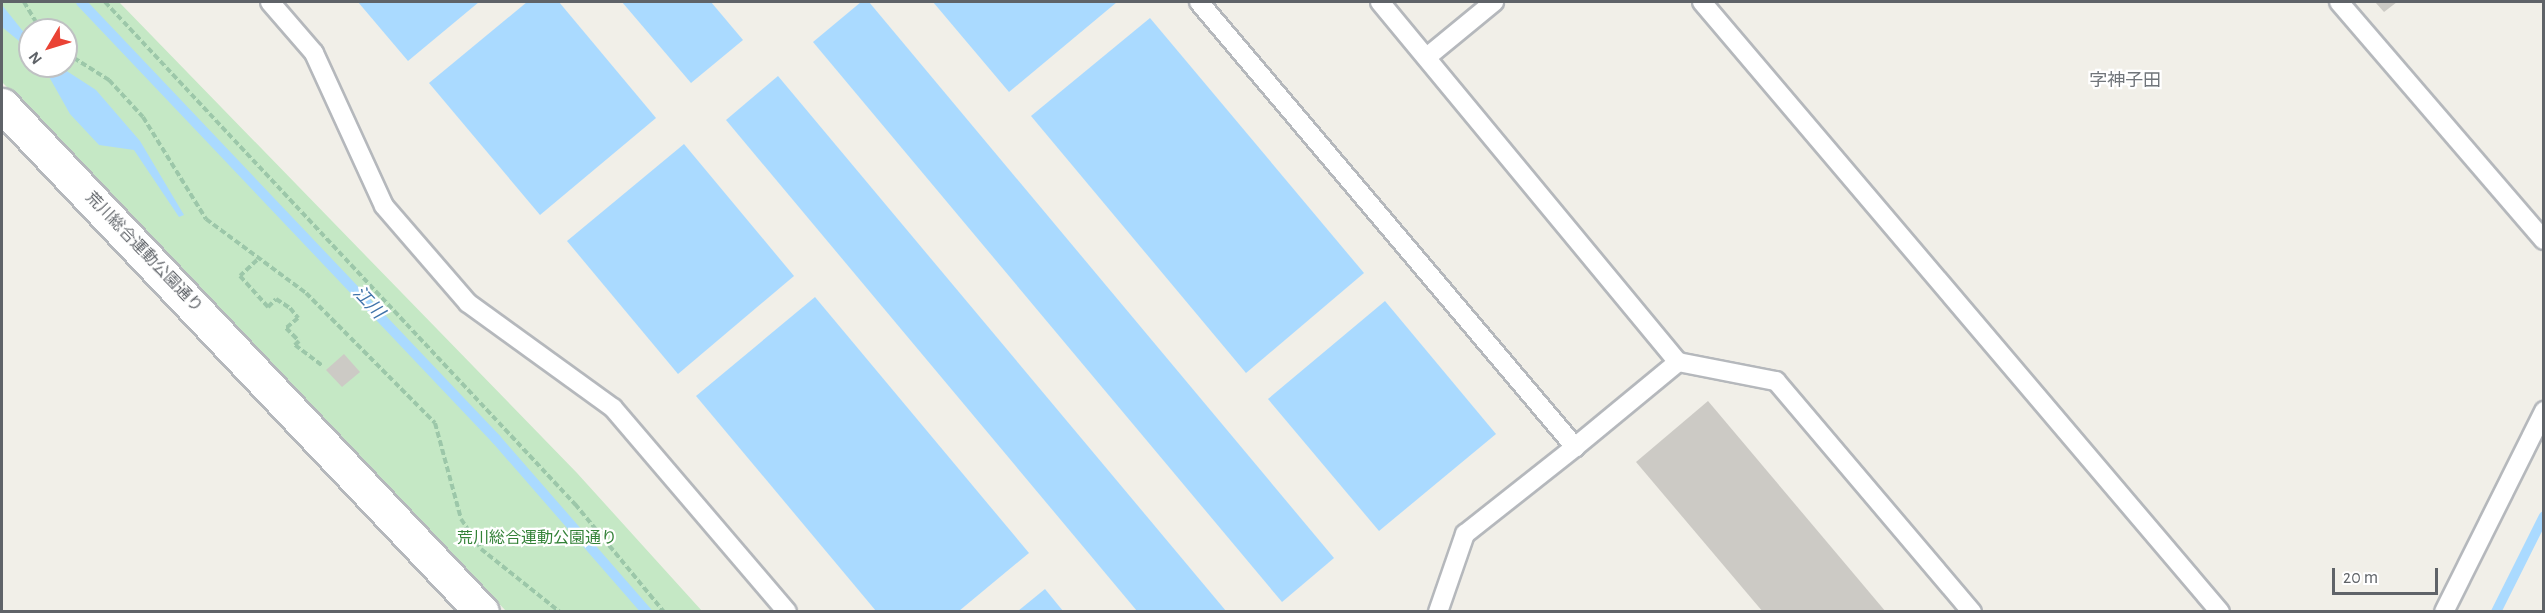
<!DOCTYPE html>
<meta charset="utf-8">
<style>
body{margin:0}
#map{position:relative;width:2545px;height:613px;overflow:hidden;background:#f1efe8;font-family:"Alegreya Sans","Noto Sans JP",sans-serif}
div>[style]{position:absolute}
.green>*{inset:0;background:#c5e8c5}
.water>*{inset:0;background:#aadaff}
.stream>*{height:10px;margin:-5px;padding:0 5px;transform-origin:5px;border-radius:5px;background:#aadaff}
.building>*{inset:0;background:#cccac5}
.path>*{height:4px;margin-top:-2px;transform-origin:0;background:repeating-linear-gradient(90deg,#9cc7a9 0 6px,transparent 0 9px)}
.roads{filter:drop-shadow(2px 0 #b5b8bc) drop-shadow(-2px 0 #b5b8bc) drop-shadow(0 2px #b5b8bc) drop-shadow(0 -2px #b5b8bc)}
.lane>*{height:18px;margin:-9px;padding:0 9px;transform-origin:9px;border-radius:9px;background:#fff}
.secondary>*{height:33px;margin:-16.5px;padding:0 16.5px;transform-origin:16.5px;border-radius:16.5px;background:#fff}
span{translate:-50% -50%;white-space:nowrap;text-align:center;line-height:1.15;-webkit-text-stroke:4.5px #fff;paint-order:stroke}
.street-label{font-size:16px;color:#5f6368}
.park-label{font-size:16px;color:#348238}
.neighbourhood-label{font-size:18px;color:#70757a}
.water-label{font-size:18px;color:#4174aa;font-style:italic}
.frame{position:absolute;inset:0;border:3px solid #5f6368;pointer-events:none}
.north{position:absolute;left:18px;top:18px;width:60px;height:60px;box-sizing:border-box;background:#fff;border:2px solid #bfc1c3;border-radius:50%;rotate:232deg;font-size:16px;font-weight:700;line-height:24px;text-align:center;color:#5f6368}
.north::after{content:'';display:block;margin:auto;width:21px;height:27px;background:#ea4335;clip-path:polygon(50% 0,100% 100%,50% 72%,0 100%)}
.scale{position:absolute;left:2332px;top:568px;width:106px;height:27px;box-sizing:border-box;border:3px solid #5f6368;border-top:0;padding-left:8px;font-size:18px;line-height:21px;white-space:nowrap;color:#5f6368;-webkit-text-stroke:4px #fff;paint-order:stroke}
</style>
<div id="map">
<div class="green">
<i style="clip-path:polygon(evenodd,2px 2px,119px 2px,577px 473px,702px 611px,506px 611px,2px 82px,2px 2px,30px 30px,66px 30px,66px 66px,30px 66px,30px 30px)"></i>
</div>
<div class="water">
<i style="clip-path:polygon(358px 2px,479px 2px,408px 61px)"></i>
<i style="clip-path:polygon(527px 2px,559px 2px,656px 118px,540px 215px,429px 83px)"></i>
<i style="clip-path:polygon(622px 2px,711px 2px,743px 40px,691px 83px)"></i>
<i style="clip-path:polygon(861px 2px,869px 2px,1334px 558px,1282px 602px,813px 42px)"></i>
<i style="clip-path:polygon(933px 2px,1117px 2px,1009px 92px)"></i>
<i style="clip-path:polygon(2px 5px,30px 40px,30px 50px,2px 27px)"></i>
<i style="clip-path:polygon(1150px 18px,1364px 273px,1246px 373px,1031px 116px)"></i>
<i style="clip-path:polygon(43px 66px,59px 66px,96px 90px,140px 141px,184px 215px,179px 217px,134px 150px,99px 145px,70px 114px)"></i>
<i style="clip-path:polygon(778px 76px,1226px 611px,1137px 611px,726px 120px)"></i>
<i style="clip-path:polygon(684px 144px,794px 276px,678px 374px,567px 241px)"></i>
<i style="clip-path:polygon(815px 297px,1029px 553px,959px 611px,876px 611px,696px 396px)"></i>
<i style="clip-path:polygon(1385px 301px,1496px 434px,1379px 531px,1268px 399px)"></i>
<i style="clip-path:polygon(1045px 589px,1063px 611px,1018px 611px)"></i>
</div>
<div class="stream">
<i style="left:81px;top:2px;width:603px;rotate:46.48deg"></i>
<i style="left:496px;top:439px;width:230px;rotate:48.9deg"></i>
<i style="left:2496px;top:612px;width:107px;rotate:-63.4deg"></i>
</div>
<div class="building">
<i style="clip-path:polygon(2375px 2px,2397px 2px,2384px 12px)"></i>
<i style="clip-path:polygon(344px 354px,360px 372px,342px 387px,326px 370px)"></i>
<i style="clip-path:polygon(1708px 401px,1886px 612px,1763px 612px,1636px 462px)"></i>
</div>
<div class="path">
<i style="left:24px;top:2px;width:33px;rotate:59deg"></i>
<i style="left:105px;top:2px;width:688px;rotate:46.89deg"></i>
<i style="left:575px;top:504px;width:140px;rotate:50.5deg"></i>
<i style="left:66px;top:53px;width:51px;rotate:32.1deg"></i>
<i style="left:109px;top:80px;width:50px;rotate:47.4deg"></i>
<i style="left:143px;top:117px;width:120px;rotate:58.3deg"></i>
<i style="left:206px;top:219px;width:124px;rotate:36.5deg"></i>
<i style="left:306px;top:293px;width:183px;rotate:45.2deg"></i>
<i style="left:435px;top:423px;width:99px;rotate:74.8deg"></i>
<i style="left:461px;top:519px;width:36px;rotate:56deg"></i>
<i style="left:481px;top:549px;width:101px;rotate:38.6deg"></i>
<i style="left:257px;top:260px;width:23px;rotate:137deg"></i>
<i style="left:240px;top:276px;width:42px;rotate:47.9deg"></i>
<i style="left:268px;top:307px;width:11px;rotate:-45deg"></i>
<i style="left:276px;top:299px;width:17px;rotate:33deg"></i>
<i style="left:290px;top:308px;width:13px;rotate:51deg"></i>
<i style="left:298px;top:318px;width:16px;rotate:140deg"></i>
<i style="left:286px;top:328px;width:18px;rotate:45deg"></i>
<i style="left:299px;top:341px;width:6px;rotate:135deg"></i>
<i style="left:295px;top:345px;width:35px;rotate:37deg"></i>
</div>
<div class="roads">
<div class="lane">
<i style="left:270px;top:2px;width:67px;rotate:49.2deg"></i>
<i style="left:314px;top:53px;width:168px;rotate:65.4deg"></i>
<i style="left:384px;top:206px;width:128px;rotate:49.1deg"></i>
<i style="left:468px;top:303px;width:179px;rotate:35.9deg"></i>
<i style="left:613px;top:408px;width:268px;rotate:49.5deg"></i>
<i style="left:1199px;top:2px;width:583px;rotate:49.8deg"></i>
<i style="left:1575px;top:447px;width:134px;rotate:-39.5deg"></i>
<i style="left:1380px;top:2px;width:467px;rotate:50.4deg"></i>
<i style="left:1678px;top:362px;width:100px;rotate:11deg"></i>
<i style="left:1776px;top:381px;width:303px;rotate:49.7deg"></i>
<i style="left:1702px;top:2px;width:800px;rotate:49.66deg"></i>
<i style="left:2339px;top:2px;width:314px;rotate:49.3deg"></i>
<i style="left:1427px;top:57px;width:87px;rotate:-39.4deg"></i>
<i style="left:1438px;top:612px;width:83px;rotate:-70.9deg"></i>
<i style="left:1465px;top:534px;width:140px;rotate:-38.3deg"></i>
<i style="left:2444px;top:612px;width:225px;rotate:-63.5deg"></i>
</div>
<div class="secondary">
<i style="left:2px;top:105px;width:698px;rotate:46.57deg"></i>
</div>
</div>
<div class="street-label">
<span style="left:144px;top:252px;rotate:46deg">荒川総合運動公園通り</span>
</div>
<div class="park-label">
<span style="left:537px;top:538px">荒川総合運動公園通り</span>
</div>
<div class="neighbourhood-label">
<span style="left:2125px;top:81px">字神子田</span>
</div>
<div class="water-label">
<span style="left:368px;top:303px;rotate:47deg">江川</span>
</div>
<div class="frame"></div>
<div class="north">N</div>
<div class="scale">20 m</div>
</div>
